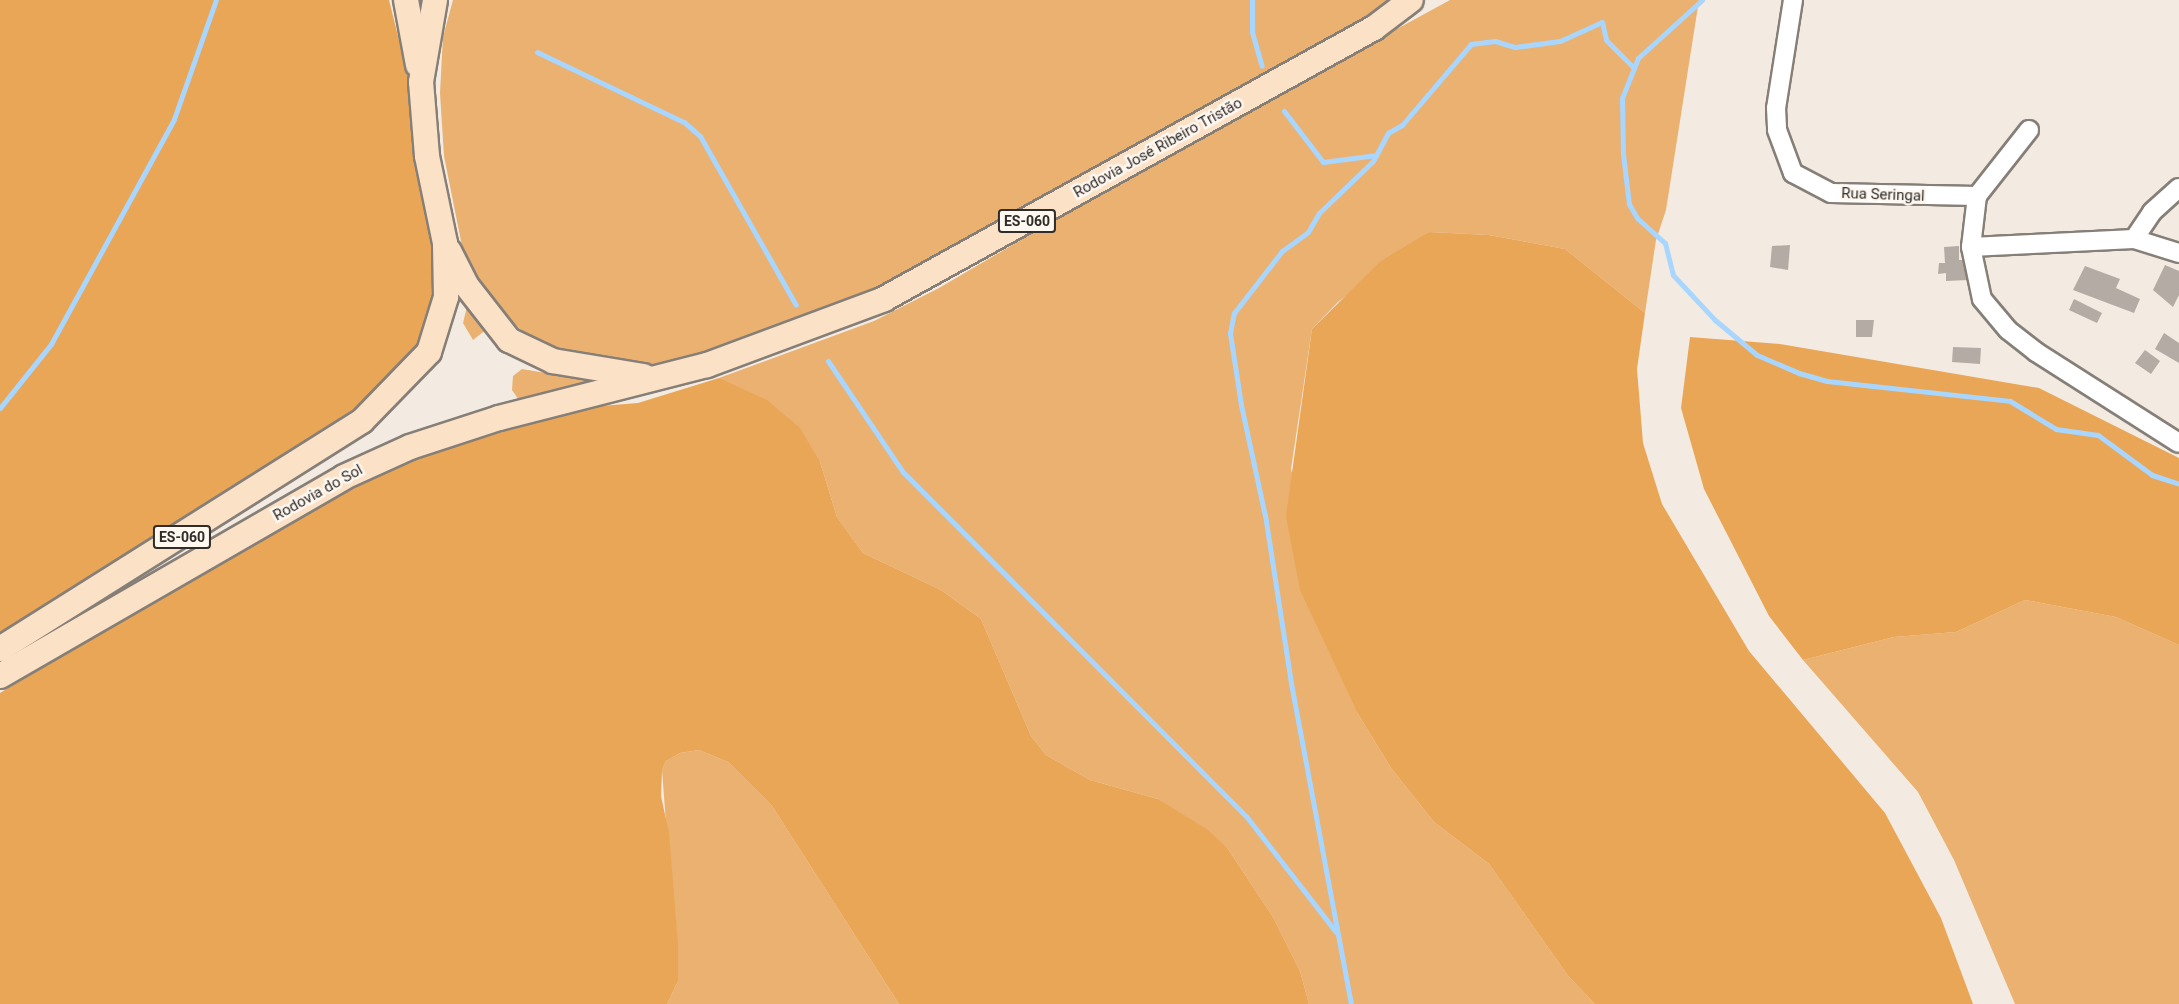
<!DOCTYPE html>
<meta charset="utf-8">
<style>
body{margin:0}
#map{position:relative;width:2179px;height:1004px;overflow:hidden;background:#f3ebe2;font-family:Roboto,sans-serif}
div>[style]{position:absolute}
.green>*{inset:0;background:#eab170}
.forest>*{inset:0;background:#e9a656}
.stream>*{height:5px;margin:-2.5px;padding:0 2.5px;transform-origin:2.5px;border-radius:2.5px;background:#a8d6ff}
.building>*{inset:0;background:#b4aca4}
.roads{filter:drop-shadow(2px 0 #867f78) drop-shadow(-2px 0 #867f78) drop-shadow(0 2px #867f78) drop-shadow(0 -2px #867f78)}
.minor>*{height:18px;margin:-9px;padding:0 9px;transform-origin:9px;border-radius:9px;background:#fff}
.major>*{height:24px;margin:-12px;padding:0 12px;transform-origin:12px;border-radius:12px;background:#fbe2c7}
span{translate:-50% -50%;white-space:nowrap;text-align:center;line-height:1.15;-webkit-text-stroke:5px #fff8f1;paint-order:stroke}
.shield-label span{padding:2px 4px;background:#fff8f1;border:2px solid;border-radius:4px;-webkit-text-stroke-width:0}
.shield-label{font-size:14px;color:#2f2c29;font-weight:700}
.street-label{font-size:15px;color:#2f2c29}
</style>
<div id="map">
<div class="green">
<i style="clip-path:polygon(453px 0,1394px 0,922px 270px,816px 315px,701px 356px,652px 365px,591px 362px,544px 349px,495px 308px,463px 251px,444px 156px,440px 93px,443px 37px)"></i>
<i style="clip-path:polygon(1450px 0,1699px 0,1666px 210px,1656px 240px,1645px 313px,1565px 249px,1489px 235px,1429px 232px,1338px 302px,1312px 329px,1291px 469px,1358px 714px,1391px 768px,1434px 822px,1489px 864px,1569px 977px,1595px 1004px,1309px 1004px,1300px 971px,1273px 917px,1228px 849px,1158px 799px,1090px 780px,1046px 755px,1031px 736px,981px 619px,941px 590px,863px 553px,837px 517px,820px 462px,719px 378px,874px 321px,939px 288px,1159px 159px)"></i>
<i style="clip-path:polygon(471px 290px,496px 322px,473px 340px,463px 323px)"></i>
<i style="clip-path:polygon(522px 369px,593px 381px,519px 400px,512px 390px,513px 376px)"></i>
<i style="clip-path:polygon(2025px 600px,2116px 617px,2179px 645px,2179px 1004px,2015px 1004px,1954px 860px,1918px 792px,1803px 660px,1894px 637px,1956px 632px)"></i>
<i style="clip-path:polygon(699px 750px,728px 762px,772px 806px,899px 1004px,667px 1004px,678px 981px,662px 770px,666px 761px,680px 753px)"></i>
</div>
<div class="forest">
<i style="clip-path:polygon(0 0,389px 0,408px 76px,415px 164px,441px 269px,431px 321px,410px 362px,367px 400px,132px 555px,0 632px)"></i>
<i style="clip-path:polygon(1429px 232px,1489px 235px,1565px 249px,1645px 313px,1637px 369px,1643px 443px,1662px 504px,1749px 651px,1885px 813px,1941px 918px,1973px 1004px,1595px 1004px,1569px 977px,1489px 864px,1434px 822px,1391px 768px,1358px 714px,1300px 590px,1286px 516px,1312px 329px,1381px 261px)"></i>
<i style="clip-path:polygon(1690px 337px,1780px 344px,2039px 388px,2179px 458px,2179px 645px,2116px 617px,2025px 600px,1956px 632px,1894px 637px,1803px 660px,1769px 616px,1704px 489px,1681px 408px)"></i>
<i style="clip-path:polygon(719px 378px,767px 400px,800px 428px,820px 462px,837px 517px,863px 553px,941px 590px,981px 619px,1031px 736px,1046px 755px,1090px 780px,1158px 799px,1208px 830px,1228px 849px,1273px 917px,1300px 971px,1309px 1004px,899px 1004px,772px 806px,728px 762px,699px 750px,680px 753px,666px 761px,662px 770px,661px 796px,669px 833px,678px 944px,678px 981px,667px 1004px,0 1004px,0 693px,231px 553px,402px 461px,588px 407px,638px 403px)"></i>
</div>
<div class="stream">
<i style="left:1252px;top:0;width:32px;rotate:90deg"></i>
<i style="left:1252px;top:32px;width:35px;rotate:74deg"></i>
<i style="left:1702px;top:0;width:86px;rotate:137.8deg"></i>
<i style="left:1638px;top:58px;width:43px;rotate:111.8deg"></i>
<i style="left:1622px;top:98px;width:56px;rotate:89deg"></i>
<i style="left:1623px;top:154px;width:50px;rotate:83.2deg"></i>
<i style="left:1629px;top:204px;width:16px;rotate:60deg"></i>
<i style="left:1637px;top:218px;width:38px;rotate:42deg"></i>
<i style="left:1665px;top:243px;width:33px;rotate:76deg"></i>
<i style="left:1673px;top:275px;width:62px;rotate:47deg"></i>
<i style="left:1715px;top:320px;width:55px;rotate:39.8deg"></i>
<i style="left:1757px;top:355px;width:46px;rotate:23.2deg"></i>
<i style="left:1799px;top:373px;width:29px;rotate:16deg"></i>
<i style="left:1827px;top:381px;width:184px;rotate:6.2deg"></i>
<i style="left:2010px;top:401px;width:54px;rotate:31.3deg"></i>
<i style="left:2056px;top:429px;width:42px;rotate:8.1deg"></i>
<i style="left:2098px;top:435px;width:67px;rotate:36.5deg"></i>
<i style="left:2152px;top:475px;width:28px;rotate:18deg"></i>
<i style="left:537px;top:52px;width:163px;rotate:25.5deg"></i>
<i style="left:684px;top:122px;width:21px;rotate:41deg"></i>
<i style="left:700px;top:136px;width:194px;rotate:60.4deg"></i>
<i style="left:1284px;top:111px;width:64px;rotate:52.6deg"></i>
<i style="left:1323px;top:162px;width:54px;rotate:-7.4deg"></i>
<i style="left:828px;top:361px;width:134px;rotate:56deg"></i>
<i style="left:903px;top:472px;width:486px;rotate:45.1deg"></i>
<i style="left:1246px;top:816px;width:147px;rotate:52.2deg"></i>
<i style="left:0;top:408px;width:82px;rotate:-51.4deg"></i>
<i style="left:51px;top:344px;width:256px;rotate:-61.3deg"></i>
<i style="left:174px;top:119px;width:126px;rotate:-70.6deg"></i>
<i style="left:1351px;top:1004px;width:327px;rotate:-100.6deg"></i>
<i style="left:1291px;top:683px;width:169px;rotate:-98.8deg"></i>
<i style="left:1265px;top:516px;width:114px;rotate:-102.2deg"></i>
<i style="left:1241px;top:405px;width:73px;rotate:-98.7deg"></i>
<i style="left:1230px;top:333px;width:20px;rotate:-79deg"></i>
<i style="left:1234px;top:313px;width:78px;rotate:-52.3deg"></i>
<i style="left:1282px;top:251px;width:32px;rotate:-36deg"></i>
<i style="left:1308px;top:232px;width:22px;rotate:-60deg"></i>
<i style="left:1319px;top:213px;width:75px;rotate:-43.9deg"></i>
<i style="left:1373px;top:161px;width:32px;rotate:-62deg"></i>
<i style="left:1388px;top:133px;width:16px;rotate:-30deg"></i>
<i style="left:1402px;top:125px;width:106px;rotate:-49.6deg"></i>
<i style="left:1471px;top:44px;width:24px;rotate:-7deg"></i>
<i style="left:1495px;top:41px;width:21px;rotate:17deg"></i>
<i style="left:1515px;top:47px;width:45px;rotate:-7.6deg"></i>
<i style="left:1560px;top:41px;width:46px;rotate:-24.3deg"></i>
<i style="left:1602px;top:22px;width:18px;rotate:77deg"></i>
<i style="left:1606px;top:40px;width:40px;rotate:45deg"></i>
</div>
<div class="building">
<i style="clip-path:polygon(1790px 245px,1788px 270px,1770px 267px,1772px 246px)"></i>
<i style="clip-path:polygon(1959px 246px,1959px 260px,1970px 260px,1968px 280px,1946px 281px,1946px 273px,1938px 274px,1939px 263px,1945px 263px,1944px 247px)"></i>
<i style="clip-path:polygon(2165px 265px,2179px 271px,2179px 295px,2173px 307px,2153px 290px)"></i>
<i style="clip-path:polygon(2085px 266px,2120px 279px,2116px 288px,2140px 299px,2134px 313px,2073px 290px)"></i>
<i style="clip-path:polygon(2074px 299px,2102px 313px,2097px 323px,2069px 310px)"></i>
<i style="clip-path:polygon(1856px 320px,1874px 320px,1872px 337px,1856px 337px)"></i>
<i style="clip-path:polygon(2164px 333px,2179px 343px,2179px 363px,2155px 349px)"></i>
<i style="clip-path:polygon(1953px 347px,1981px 348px,1980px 364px,1952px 362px)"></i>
<i style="clip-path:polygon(2145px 350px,2160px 361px,2151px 374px,2135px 363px)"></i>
</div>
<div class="roads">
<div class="minor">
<i style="left:1793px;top:0;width:109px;rotate:98.9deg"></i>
<i style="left:1776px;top:108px;width:22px;rotate:87deg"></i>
<i style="left:1777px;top:130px;width:46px;rotate:69.6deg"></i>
<i style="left:1793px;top:173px;width:43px;rotate:27.8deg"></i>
<i style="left:1831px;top:193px;width:146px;rotate:1.2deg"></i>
<i style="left:2029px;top:130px;width:84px;rotate:128.2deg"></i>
<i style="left:1977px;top:196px;width:51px;rotate:96.7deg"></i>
<i style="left:1971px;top:247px;width:53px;rotate:78.1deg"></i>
<i style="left:1982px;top:299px;width:40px;rotate:50deg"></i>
<i style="left:2008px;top:330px;width:36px;rotate:38deg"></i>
<i style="left:2036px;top:352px;width:169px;rotate:32.5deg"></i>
<i style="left:2134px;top:239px;width:32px;rotate:-56deg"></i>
<i style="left:2152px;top:212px;width:36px;rotate:-42deg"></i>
<i style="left:1971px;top:247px;width:163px;rotate:-2.8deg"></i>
<i style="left:2134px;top:239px;width:47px;rotate:17.3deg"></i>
</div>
<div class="major">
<i style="left:406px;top:0;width:66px;rotate:79.5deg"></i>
<i style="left:449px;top:251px;width:38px;rotate:63deg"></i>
<i style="left:466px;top:285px;width:70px;rotate:52deg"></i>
<i style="left:509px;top:340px;width:49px;rotate:25.5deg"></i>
<i style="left:553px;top:361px;width:92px;rotate:9.4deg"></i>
<i style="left:0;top:649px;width:428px;rotate:-32.2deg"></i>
<i style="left:362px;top:421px;width:96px;rotate:-45.8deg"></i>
<i style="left:429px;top:352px;width:58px;rotate:-72.8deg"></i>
<i style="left:446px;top:297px;width:54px;rotate:-91.1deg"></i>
<i style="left:445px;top:243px;width:89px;rotate:-101.7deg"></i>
<i style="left:427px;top:156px;width:74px;rotate:-94.6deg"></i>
<i style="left:421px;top:82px;width:83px;rotate:-80.3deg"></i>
<i style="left:0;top:676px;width:397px;rotate:-30deg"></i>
<i style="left:344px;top:477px;width:72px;rotate:-24.4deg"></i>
<i style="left:410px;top:447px;width:94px;rotate:-18deg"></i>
<i style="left:499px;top:418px;width:215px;rotate:-14.3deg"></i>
<i style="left:707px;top:365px;width:189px;rotate:-20.4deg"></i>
<i style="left:884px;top:299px;width:560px;rotate:-28.95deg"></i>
<i style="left:1374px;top:28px;width:46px;rotate:-37.1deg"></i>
</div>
</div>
<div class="shield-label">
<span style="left:1027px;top:221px">ES-060</span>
<span style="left:182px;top:537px">ES-060</span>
</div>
<div class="street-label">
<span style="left:1158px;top:148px;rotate:-29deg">Rodovia José Ribeiro Tristão</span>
<span style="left:1883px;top:195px;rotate:2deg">Rua Seringal</span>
<span style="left:318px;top:493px;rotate:-29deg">Rodovia do Sol</span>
</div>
</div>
